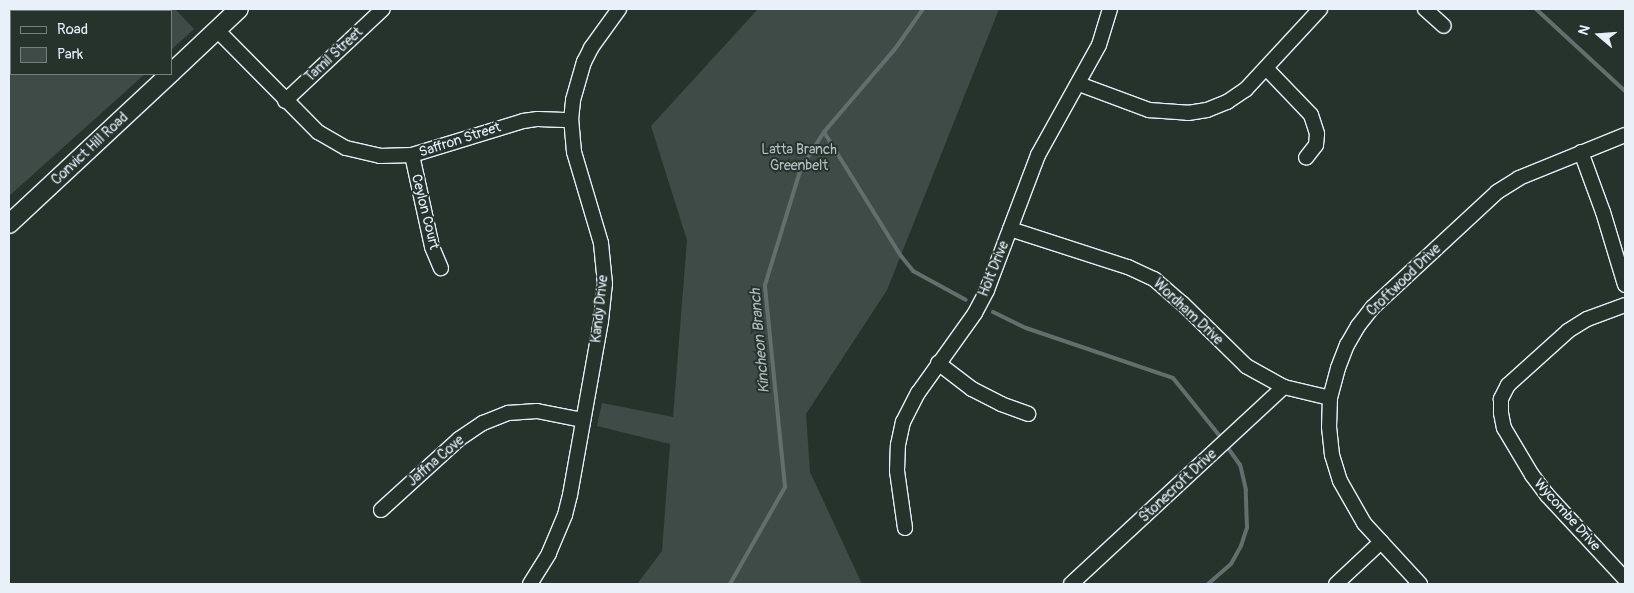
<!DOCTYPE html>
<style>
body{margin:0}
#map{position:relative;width:1634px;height:593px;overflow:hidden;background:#26332d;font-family:Pangolin,sans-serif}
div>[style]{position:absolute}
.green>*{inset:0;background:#3e4b47}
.stream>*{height:4px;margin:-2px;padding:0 2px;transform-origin:2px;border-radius:2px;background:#636f6d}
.roads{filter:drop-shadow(1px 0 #e8f1f8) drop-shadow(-1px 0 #e8f1f8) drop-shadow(0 1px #e8f1f8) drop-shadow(0 -1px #e8f1f8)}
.minor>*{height:14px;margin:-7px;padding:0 7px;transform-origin:7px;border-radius:7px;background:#26332d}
.tertiary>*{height:18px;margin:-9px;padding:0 9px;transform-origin:9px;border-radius:9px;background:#26332d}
span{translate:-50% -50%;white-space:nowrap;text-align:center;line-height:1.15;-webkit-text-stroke:4px #26332d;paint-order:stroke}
.street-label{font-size:14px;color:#e8f1f8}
.park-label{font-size:14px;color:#b5bfc3}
.water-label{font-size:15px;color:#b3bdc0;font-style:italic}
.frame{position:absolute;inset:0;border:10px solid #e8f1f8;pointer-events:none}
.legend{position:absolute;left:10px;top:10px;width:162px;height:65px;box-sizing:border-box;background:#26332d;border:1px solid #747f7e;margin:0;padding:6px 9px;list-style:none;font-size:15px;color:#e8f1f8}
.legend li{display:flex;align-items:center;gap:10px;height:25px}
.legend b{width:25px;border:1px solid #747f7e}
.north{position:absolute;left:1574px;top:10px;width:50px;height:50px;-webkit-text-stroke:4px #26332d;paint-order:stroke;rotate:288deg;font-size:14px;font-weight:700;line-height:20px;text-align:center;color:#e8f1f8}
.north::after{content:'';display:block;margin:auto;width:18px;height:22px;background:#e8f1f8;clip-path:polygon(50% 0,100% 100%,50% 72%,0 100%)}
</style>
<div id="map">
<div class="green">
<i style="clip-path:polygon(9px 9px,175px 9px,194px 29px,171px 50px,171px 11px,11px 11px,11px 74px,145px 74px,9px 196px)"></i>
<i style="clip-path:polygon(758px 9px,999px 9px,887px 290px,806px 414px,810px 472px,862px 584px,637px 584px,662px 551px,670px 444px,597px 426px,602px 403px,673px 417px,687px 240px,651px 126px)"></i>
</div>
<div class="stream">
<i style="left:1536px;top:9px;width:121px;rotate:42.7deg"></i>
<i style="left:824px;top:132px;width:146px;rotate:58.2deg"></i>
<i style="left:901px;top:256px;width:19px;rotate:51deg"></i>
<i style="left:913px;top:271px;width:60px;rotate:28.7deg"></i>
<i style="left:993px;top:312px;width:37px;rotate:26deg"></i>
<i style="left:1026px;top:328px;width:155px;rotate:18.8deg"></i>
<i style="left:1173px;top:378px;width:80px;rotate:51.1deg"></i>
<i style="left:730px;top:584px;width:112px;rotate:-60.4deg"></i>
<i style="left:785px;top:487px;width:203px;rotate:-95.7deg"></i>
<i style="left:765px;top:285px;width:122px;rotate:-72.9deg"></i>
<i style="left:801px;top:168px;width:43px;rotate:-57.4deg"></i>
<i style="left:824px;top:132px;width:109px;rotate:-49.5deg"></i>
<i style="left:895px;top:49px;width:49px;rotate:-55deg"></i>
<i style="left:1208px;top:584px;width:30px;rotate:-41deg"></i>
<i style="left:1231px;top:564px;width:21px;rotate:-61deg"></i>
<i style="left:1241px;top:546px;width:19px;rotate:-72deg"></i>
<i style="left:1247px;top:528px;width:38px;rotate:-92deg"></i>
<i style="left:1246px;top:490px;width:26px;rotate:-103deg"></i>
<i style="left:1240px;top:465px;width:24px;rotate:-125deg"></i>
</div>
<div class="roads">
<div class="minor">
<i style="left:1425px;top:9px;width:25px;rotate:42deg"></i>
<i style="left:217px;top:30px;width:144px;rotate:45.3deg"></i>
<i style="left:318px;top:132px;width:32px;rotate:30deg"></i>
<i style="left:346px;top:148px;width:35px;rotate:13deg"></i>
<i style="left:380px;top:156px;width:32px;rotate:-2deg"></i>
<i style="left:412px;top:155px;width:116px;rotate:-17deg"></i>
<i style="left:523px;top:121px;width:15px;rotate:-8deg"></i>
<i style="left:538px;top:119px;width:33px;rotate:2deg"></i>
<i style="left:1266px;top:68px;width:65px;rotate:46.2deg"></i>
<i style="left:1311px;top:115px;width:20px;rotate:72deg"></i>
<i style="left:1317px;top:134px;width:11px;rotate:95deg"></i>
<i style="left:1316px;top:145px;width:16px;rotate:128deg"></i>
<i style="left:1079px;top:84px;width:75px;rotate:20.4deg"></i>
<i style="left:1149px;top:110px;width:39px;rotate:4deg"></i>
<i style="left:1188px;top:113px;width:19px;rotate:-9deg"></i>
<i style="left:1207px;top:110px;width:22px;rotate:-22deg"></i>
<i style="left:1227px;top:102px;width:23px;rotate:-34deg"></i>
<i style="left:1246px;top:89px;width:109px;rotate:-47.2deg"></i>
<i style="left:285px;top:101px;width:134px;rotate:-43.2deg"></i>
<i style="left:1581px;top:152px;width:64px;rotate:69.9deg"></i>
<i style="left:1603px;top:212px;width:76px;rotate:73.2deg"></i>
<i style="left:412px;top:155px;width:94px;rotate:77.7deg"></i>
<i style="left:432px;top:247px;width:23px;rotate:67deg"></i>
<i style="left:1010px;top:229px;width:124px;rotate:17.9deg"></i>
<i style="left:1128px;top:267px;width:29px;rotate:25deg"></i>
<i style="left:1154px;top:279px;width:37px;rotate:41deg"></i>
<i style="left:1182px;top:303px;width:90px;rotate:44.5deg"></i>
<i style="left:1246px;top:366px;width:43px;rotate:28.9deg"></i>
<i style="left:1284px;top:387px;width:47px;rotate:13.4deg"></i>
<i style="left:1625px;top:305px;width:40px;rotate:159.8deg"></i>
<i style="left:1587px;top:319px;width:22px;rotate:148deg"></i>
<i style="left:1568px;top:331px;width:81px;rotate:138deg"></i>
<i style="left:1508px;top:385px;width:16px;rotate:117deg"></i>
<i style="left:1501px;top:399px;width:14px;rotate:90deg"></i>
<i style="left:1501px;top:413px;width:15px;rotate:79deg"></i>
<i style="left:1504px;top:428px;width:55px;rotate:59.2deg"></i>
<i style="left:1532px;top:475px;width:26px;rotate:53deg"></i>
<i style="left:1548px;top:496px;width:113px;rotate:47.1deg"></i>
<i style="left:938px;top:363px;width:43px;rotate:37.4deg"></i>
<i style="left:972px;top:389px;width:33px;rotate:27deg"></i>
<i style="left:1001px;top:404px;width:29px;rotate:20deg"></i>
<i style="left:381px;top:510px;width:105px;rotate:-42.3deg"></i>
<i style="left:459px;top:439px;width:29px;rotate:-34deg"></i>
<i style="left:483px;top:423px;width:27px;rotate:-22deg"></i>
<i style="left:508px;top:413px;width:29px;rotate:-4deg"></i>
<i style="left:537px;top:411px;width:47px;rotate:11.1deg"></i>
<i style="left:905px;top:528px;width:58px;rotate:-98deg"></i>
<i style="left:897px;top:471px;width:26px;rotate:-88deg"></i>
<i style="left:898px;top:445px;width:24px;rotate:-78deg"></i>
<i style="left:903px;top:422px;width:33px;rotate:-63deg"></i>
<i style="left:918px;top:393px;width:98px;rotate:-54.5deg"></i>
<i style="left:975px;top:313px;width:26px;rotate:-62deg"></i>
<i style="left:987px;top:290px;width:144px;rotate:-69.3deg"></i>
<i style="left:1038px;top:155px;width:126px;rotate:-61deg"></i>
<i style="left:1099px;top:45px;width:38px;rotate:-73deg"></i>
<i style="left:530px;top:584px;width:36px;rotate:-58deg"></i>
<i style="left:549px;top:553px;width:41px;rotate:-67.2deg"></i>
<i style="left:565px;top:515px;width:21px;rotate:-76deg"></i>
<i style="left:570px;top:495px;width:177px;rotate:-79.9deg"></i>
<i style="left:601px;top:321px;width:37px;rotate:-84deg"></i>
<i style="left:605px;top:284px;width:41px;rotate:-95.6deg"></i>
<i style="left:601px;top:243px;width:95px;rotate:-106.5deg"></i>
<i style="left:574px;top:152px;width:32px;rotate:-95deg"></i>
<i style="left:571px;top:120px;width:20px;rotate:-84deg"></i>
<i style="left:573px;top:100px;width:40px;rotate:-74deg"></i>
<i style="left:584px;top:62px;width:16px;rotate:-63deg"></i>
<i style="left:591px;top:48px;width:48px;rotate:-54.3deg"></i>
<i style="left:1071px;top:584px;width:290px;rotate:-42.8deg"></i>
<i style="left:1336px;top:584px;width:62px;rotate:-43deg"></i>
<i style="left:1420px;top:584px;width:83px;rotate:-132.6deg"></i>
<i style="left:1364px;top:523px;width:48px;rotate:-119.7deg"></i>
<i style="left:1340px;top:481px;width:27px;rotate:-107deg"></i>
<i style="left:1332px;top:455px;width:28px;rotate:-96deg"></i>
<i style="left:1329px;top:427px;width:29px;rotate:-88deg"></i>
<i style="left:1330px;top:398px;width:31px;rotate:-75deg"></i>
<i style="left:1338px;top:368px;width:25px;rotate:-69deg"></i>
<i style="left:1347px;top:345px;width:22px;rotate:-60deg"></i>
<i style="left:1358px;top:326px;width:24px;rotate:-52deg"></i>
<i style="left:1373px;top:307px;width:169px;rotate:-42.8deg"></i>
<i style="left:1497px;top:192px;width:26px;rotate:-32deg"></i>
<i style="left:1519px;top:178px;width:114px;rotate:-22.1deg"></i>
</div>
<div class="tertiary">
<i style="left:171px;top:73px;width:93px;rotate:-43.3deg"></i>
<i style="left:9px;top:224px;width:220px;rotate:-43deg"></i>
</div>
</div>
<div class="street-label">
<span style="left:334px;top:55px;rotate:-43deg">Tamil Street</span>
<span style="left:460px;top:140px;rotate:-18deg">Saffron Street</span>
<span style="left:90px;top:149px;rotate:-43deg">Convict Hill Road</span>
<span style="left:425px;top:212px;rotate:76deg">Ceylon Court</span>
<span style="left:994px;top:269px;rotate:-68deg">Holt Drive</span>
<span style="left:1404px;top:280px;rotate:-44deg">Croftwood Drive</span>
<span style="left:600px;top:309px;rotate:-84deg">Kandy Drive</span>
<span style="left:1188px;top:312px;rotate:43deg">Wordham Drive</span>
<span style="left:436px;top:461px;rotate:-41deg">Jaffna Cove</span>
<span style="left:1178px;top:486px;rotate:-43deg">Stonecroft Drive</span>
<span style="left:1567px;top:515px;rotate:48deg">Wycombe Drive</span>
</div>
<div class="park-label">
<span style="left:799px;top:158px">Latta Branch<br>Greenbelt</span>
</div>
<div class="water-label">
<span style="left:760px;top:341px;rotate:-95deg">Kincheon Branch</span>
</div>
<div class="frame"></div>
<ul class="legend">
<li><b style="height:6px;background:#26332d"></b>Road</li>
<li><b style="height:14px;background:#3e4b47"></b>Park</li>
</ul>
<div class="north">N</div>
</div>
